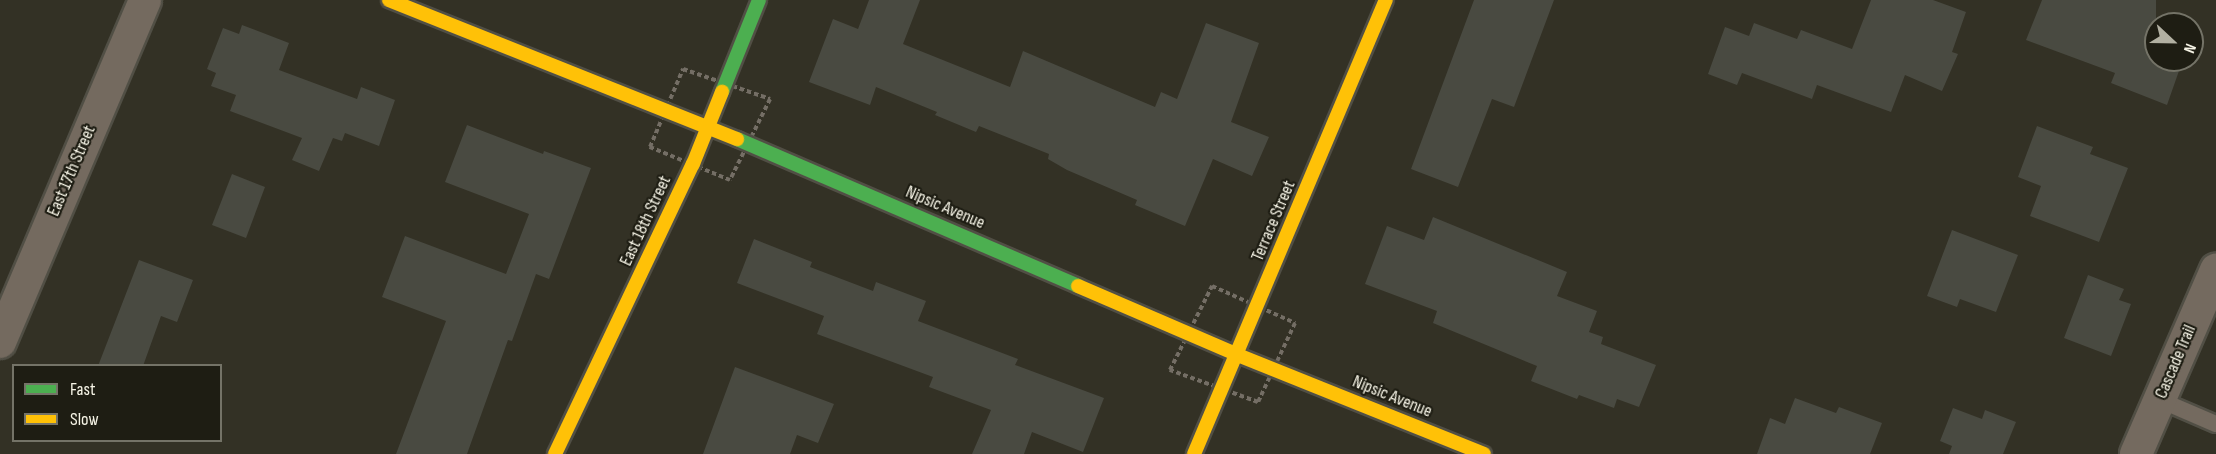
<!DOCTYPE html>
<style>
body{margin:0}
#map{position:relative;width:2216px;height:454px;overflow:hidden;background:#333125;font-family:"Sofia Sans Condensed",sans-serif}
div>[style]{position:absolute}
.building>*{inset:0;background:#494a41}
.path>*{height:4px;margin-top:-2px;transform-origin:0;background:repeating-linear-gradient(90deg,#746e65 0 4.5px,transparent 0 7.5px)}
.roads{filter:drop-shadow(2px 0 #514f45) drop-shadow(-2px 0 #514f45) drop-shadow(0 2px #514f45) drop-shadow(0 -2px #514f45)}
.lane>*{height:16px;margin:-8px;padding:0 8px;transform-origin:8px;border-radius:8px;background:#746a5f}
.street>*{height:32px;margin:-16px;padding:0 16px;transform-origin:16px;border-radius:16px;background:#746a5f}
.fast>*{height:14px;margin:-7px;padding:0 7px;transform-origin:7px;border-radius:7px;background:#4caf50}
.slow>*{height:14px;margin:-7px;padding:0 7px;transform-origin:7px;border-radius:7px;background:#ffc107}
span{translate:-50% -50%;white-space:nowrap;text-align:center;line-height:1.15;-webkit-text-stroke:4.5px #1e1d13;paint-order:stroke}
.street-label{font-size:18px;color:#f6f4e6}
.legend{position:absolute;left:12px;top:364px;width:210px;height:78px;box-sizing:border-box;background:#1e1d13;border:2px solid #747367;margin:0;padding:8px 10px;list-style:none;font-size:18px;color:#f6f4e6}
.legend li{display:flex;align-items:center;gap:12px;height:30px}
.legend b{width:30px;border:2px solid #747367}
.north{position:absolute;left:2144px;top:12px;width:60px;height:60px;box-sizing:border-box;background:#1e1d13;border:2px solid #747367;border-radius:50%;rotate:112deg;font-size:16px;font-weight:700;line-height:24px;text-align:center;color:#f6f4e6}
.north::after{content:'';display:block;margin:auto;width:21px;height:27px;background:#b2b0a2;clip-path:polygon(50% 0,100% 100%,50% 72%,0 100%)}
</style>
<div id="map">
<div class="building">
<i style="clip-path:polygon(869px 0,920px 0,903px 44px,1010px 87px,1023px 51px,1155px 107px,1161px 92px,1177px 99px,1206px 23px,1259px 43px,1231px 122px,1269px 137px,1252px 176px,1213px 159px,1185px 226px,1135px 205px,1137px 200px,1067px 170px,1048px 159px,1049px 154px,979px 126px,976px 132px,935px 115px,937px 112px,876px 87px,870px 105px,809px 82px,833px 19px,858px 29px)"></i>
<i style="clip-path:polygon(1474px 0,1554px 0,1514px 107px,1492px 99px,1458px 187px,1411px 169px)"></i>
<i style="clip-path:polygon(1871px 0,1933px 0,1966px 12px,1952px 52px,1958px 54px,1942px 91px,1905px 75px,1891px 112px,1817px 85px,1812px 99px,1742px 73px,1737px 85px,1708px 74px,1725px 27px,1749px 36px,1754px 23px,1797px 39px,1801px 30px,1852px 49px)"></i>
<i style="clip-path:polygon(2042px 0,2156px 0,2156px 60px,2180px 68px,2167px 105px,2111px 83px,2115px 73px,2026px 40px)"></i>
<i style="clip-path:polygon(242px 25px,289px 43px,279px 70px,357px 99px,361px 87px,395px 100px,379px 146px,345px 133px,342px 141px,333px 138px,319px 171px,292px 160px,302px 138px,230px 111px,236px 95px,211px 86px,216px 73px,207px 69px,223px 28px,239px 34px)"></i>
<i style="clip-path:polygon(467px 125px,543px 154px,544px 151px,591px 168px,549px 279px,536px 274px,512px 341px,508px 340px,467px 454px,396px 454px,446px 321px,382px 297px,405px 236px,506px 274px,529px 214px,445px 182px)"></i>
<i style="clip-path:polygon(2037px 126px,2093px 147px,2090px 154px,2128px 168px,2099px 242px,2030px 216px,2041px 186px,2018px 177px)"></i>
<i style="clip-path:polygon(232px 174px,265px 187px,246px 238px,212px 225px)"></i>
<i style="clip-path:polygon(1433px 217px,1567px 272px,1557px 296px,1597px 311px,1589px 332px,1603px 337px,1601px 344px,1656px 365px,1639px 407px,1617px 399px,1614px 408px,1579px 395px,1577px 399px,1531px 381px,1537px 366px,1433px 323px,1437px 311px,1365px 284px,1387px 226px,1424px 240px)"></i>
<i style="clip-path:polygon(1952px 230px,2018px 255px,1996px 312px,1960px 299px,1957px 307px,1927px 296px)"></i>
<i style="clip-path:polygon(754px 239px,812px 262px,810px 267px,873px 291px,876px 282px,926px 301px,918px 321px,1018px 359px,1015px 365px,1104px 398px,1083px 452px,1032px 432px,1024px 454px,972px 454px,991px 410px,929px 387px,933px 377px,817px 334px,824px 316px,737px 283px)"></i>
<i style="clip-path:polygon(139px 260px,193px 280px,177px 322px,161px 316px,143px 366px,98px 366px)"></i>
<i style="clip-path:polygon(2088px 275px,2124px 289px,2119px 300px,2131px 304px,2111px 356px,2064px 338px)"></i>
<i style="clip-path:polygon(735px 367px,834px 404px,818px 443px,797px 435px,790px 454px,703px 454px)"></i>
<i style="clip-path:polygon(1795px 398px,1836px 413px,1839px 407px,1882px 423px,1870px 454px,1757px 454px,1770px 418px,1785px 424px)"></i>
<i style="clip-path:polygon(1953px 408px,1982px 419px,1985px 410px,2016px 422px,2003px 454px,1949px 454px,1952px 446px,1940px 441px)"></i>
</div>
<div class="path">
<i style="left:683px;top:69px;width:92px;rotate:19deg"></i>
<i style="left:770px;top:99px;width:90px;rotate:116.3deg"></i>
<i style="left:730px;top:180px;width:87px;rotate:-157.6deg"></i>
<i style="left:650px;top:147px;width:85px;rotate:-67.1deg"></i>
<i style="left:1212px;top:286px;width:91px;rotate:24deg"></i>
<i style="left:1295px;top:323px;width:87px;rotate:115.1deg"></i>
<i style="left:1258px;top:402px;width:94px;rotate:-160deg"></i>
<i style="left:1170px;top:370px;width:94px;rotate:-63.4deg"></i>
</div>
<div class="roads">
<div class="lane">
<i style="left:2160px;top:400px;width:61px;rotate:23.2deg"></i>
</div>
<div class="street">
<i style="left:0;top:342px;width:371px;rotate:-67deg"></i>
<i style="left:2136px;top:454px;width:201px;rotate:-66.5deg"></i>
</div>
<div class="fast">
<i style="left:722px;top:92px;width:99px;rotate:-68.1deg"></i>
<i style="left:737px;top:139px;width:371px;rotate:23.3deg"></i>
</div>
<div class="slow">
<i style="left:389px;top:0;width:375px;rotate:21.8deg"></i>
<i style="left:1078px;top:286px;width:174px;rotate:23.3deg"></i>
<i style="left:1238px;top:355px;width:265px;rotate:21.9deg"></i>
<i style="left:555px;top:454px;width:321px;rotate:-64.6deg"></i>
<i style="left:693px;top:164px;width:78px;rotate:-68.1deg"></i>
<i style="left:1194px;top:454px;width:493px;rotate:-67.1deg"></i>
</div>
</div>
<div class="street-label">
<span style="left:72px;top:171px;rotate:-67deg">East 17th Street</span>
<span style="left:945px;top:208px;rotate:23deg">Nipsic Avenue</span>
<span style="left:646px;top:221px;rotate:-65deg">East 18th Street</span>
<span style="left:1274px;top:221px;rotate:-67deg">Terrace Street</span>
<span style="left:2176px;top:362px;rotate:-67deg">Cascade Trail</span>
<span style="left:1392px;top:397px;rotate:22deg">Nipsic Avenue</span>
</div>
<ul class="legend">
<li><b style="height:8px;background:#4caf50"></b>Fast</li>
<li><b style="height:8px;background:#ffc107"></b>Slow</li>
</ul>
<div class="north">N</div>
</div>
